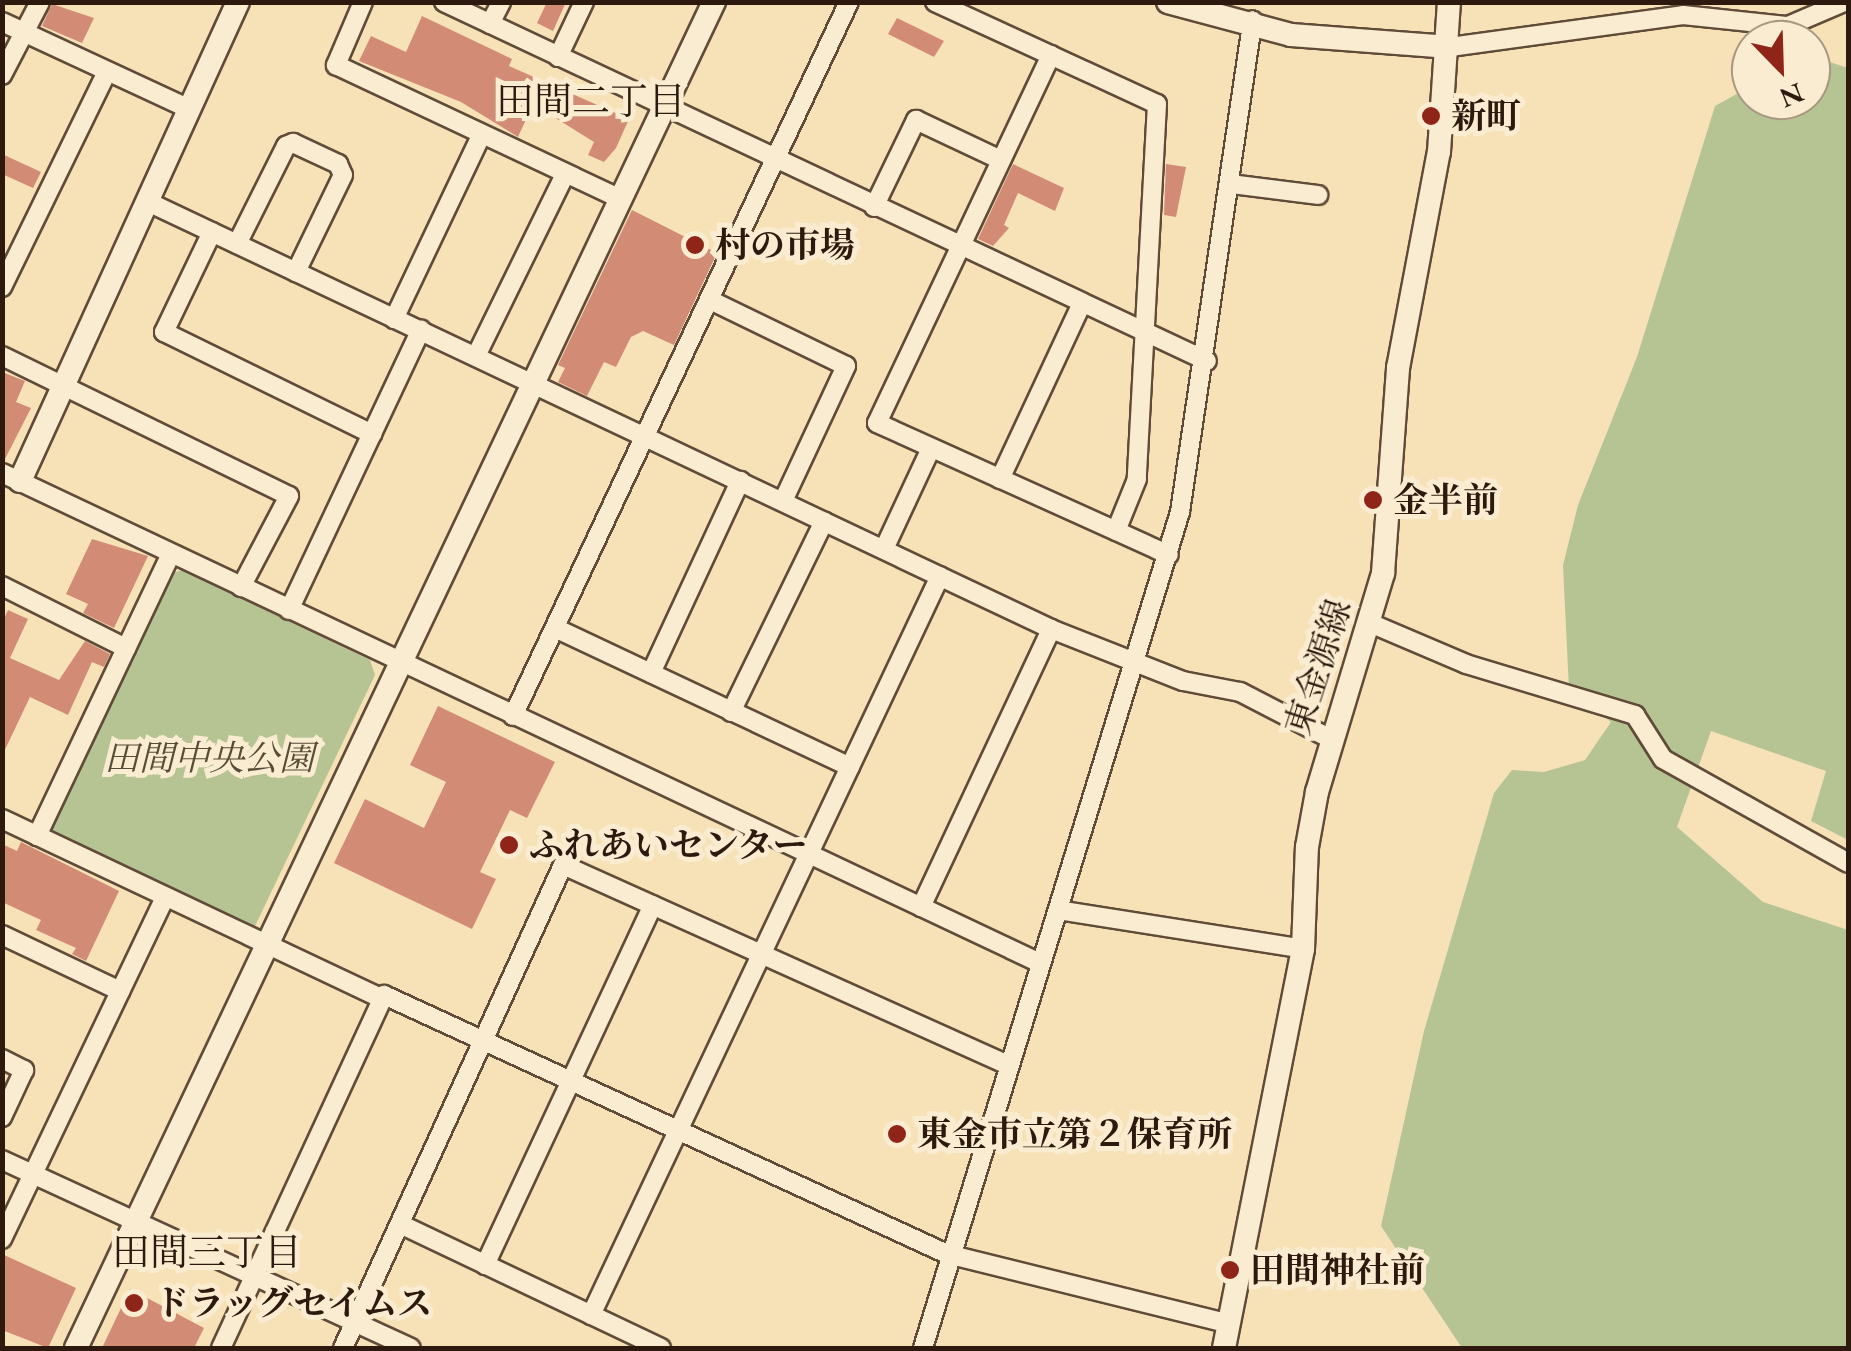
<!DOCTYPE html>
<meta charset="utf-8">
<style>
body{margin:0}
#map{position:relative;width:1851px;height:1351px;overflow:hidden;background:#f7e1b7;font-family:"EB Garamond","Noto Serif JP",serif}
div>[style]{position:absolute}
.green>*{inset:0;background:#b6c493}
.building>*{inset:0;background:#d28c76}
.roads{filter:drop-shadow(2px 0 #604b38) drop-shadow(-2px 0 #604b38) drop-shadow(0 2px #604b38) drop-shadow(0 -2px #604b38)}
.street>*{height:18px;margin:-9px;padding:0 9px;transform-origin:9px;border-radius:9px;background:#faecd0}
.secondary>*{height:22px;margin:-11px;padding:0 11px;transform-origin:11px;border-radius:11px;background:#faecd0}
.dots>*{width:28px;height:28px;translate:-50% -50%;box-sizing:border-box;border:5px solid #faecd0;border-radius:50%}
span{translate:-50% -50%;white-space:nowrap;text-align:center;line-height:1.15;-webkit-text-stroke:10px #faecd0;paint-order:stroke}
.poi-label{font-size:35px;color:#2e190e;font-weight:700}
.left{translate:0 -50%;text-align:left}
.street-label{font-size:35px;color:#2e190e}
.park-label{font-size:35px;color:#574c36;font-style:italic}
.neighbourhood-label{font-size:38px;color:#2e190e}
.frame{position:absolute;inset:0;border:5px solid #2e190e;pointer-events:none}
.north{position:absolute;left:1731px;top:20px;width:100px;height:100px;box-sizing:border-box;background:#faecd0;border:2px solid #a89882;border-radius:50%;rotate:157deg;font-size:28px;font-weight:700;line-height:40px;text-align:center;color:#2e190e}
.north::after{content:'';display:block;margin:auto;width:35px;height:45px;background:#8f2418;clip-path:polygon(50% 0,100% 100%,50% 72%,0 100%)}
</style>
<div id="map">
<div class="green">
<i style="clip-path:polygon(1811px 56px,1848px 68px,1848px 840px,1811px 821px,1826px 771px,1711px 731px,1677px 827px,1763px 902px,1848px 930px,1848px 1348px,1462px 1348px,1381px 1226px,1424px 1031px,1494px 793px,1512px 770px,1544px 772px,1585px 760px,1611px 722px,1569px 690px,1563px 565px,1578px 505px,1637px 357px,1715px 106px,1751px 86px,1751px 100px,1811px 100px)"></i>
<i style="clip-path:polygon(183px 570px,370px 660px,375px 675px,255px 926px,54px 838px,50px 827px,169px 574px)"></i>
</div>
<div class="building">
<i style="clip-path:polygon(547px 2px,566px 2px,553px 31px,537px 23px)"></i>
<i style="clip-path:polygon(52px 4px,94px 18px,82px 43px,42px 26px)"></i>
<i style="clip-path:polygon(422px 16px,512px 59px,509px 66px,629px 119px,616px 148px,604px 162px,588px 155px,594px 142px,533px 104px,518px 137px,461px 102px,359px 61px,371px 36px,406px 52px)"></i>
<i style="clip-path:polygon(897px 18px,944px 41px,934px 57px,888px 34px)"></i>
<i style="clip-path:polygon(2px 154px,41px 172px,33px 188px,2px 174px)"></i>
<i style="clip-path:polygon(1013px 164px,1064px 188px,1055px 211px,1018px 193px,1004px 225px,1009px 228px,993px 246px,978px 239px)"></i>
<i style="clip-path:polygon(1166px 164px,1186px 167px,1176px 217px,1164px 215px)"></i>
<i style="clip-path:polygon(632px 210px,717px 253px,674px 345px,643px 331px,631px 337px,616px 367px,604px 362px,587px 396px,558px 382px,565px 368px,558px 365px)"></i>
<i style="clip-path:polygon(2px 372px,25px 381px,16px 402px,31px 408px,4px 461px)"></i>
<i style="clip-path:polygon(92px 539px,148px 556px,114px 628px,83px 613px,88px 604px,66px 594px)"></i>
<i style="clip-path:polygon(8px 610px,28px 619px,10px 658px,59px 680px,85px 641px,110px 654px,104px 667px,92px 662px,68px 715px,30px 697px,2px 756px,2px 623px)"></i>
<i style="clip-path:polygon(438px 706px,555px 762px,527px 818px,510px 810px,480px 872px,496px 879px,472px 929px,334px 863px,365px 799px,424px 828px,446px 782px,410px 765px)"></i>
<i style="clip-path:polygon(21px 842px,119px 891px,86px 961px,72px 954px,76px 948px,36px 930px,41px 920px,2px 902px,2px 844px,17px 851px)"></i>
<i style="clip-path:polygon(2px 1254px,76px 1288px,48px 1348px,2px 1330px)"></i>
<i style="clip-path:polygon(130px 1289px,204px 1328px,194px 1348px,102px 1348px)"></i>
</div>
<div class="roads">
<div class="street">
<i style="left:363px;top:2px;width:69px;rotate:113.2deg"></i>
<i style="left:336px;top:65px;width:315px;rotate:25.2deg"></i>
<i style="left:444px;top:2px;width:843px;rotate:25.2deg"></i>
<i style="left:935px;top:2px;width:244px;rotate:24.7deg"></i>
<i style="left:1157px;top:104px;width:376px;rotate:93.1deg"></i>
<i style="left:1137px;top:479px;width:56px;rotate:112deg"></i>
<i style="left:2px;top:22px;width:206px;rotate:24.9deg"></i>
<i style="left:490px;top:24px;width:25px;rotate:-63deg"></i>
<i style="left:1450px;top:47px;width:235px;rotate:-7.8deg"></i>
<i style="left:1683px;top:15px;width:106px;rotate:6deg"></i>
<i style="left:1788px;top:26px;width:61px;rotate:-23.2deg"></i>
<i style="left:1051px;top:55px;width:407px;rotate:115.3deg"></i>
<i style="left:877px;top:423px;width:320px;rotate:24.3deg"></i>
<i style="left:558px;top:57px;width:61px;rotate:-64.7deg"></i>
<i style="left:2px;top:75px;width:82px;rotate:-62.5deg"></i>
<i style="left:1231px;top:184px;width:88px;rotate:7.2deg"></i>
<i style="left:146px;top:201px;width:1001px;rotate:25.31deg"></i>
<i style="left:1051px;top:629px;width:142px;rotate:21.5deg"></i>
<i style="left:1183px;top:681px;width:58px;rotate:10.9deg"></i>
<i style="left:1240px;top:692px;width:102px;rotate:27.3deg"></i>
<i style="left:874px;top:207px;width:97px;rotate:-64.2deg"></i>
<i style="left:916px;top:120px;width:94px;rotate:25.2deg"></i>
<i style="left:212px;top:232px;width:111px;rotate:115.6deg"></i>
<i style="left:164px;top:332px;width:232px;rotate:26.1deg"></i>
<i style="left:237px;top:244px;width:110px;rotate:-63.4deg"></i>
<i style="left:286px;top:146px;width:8px;rotate:-23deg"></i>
<i style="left:293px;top:143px;width:50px;rotate:25deg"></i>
<i style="left:338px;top:164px;width:12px;rotate:66deg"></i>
<i style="left:343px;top:175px;width:108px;rotate:115.9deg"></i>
<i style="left:2px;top:287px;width:239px;rotate:-64deg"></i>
<i style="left:710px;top:300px;width:151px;rotate:25.9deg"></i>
<i style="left:846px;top:366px;width:149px;rotate:115deg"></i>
<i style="left:394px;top:319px;width:203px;rotate:-64.6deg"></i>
<i style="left:2px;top:356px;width:319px;rotate:26deg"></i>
<i style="left:289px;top:496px;width:103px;rotate:117.8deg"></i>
<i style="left:476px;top:356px;width:203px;rotate:-63.9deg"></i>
<i style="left:2px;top:473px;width:1148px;rotate:25.27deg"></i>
<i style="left:1000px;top:479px;width:194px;rotate:-65deg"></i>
<i style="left:884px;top:549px;width:111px;rotate:-65deg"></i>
<i style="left:2px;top:586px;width:139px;rotate:26.6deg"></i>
<i style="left:289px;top:610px;width:310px;rotate:-64.8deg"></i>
<i style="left:1370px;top:623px;width:104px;rotate:23.1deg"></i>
<i style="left:1466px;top:664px;width:177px;rotate:16.8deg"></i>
<i style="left:1635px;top:715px;width:52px;rotate:57.5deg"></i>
<i style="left:1663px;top:759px;width:212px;rotate:29.3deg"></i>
<i style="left:555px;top:628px;width:326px;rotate:25.2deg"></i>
<i style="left:651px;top:673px;width:212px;rotate:-65.1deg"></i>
<i style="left:731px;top:712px;width:212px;rotate:-64deg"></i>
<i style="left:513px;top:716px;width:789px;rotate:-64.8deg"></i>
<i style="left:2px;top:819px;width:420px;rotate:25.3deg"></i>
<i style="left:37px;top:836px;width:312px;rotate:-64.6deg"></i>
<i style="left:921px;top:907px;width:307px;rotate:-64.9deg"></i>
<i style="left:1058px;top:910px;width:248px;rotate:9deg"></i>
<i style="left:2px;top:935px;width:131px;rotate:25.4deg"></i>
<i style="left:2px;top:1059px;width:25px;rotate:27deg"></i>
<i style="left:24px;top:1070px;width:52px;rotate:115.1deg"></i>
<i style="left:2px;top:1160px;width:450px;rotate:24.7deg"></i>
<i style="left:400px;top:1224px;width:289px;rotate:25.4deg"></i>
<i style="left:2px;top:1239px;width:379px;rotate:-64.5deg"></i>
<i style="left:485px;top:1265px;width:397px;rotate:-65deg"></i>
<i style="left:591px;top:1315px;width:817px;rotate:-64.72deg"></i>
<i style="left:221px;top:1348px;width:389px;rotate:-65.2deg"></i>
<i style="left:384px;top:995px;width:620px;rotate:24.7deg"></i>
<i style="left:947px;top:1254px;width:291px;rotate:13.9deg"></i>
<i style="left:343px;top:1348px;width:531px;rotate:-65.51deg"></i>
<i style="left:563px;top:865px;width:488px;rotate:24.2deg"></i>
<i style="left:923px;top:1348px;width:875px;rotate:-72.91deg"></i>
<i style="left:1180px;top:512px;width:497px;rotate:-81.6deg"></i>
</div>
<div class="secondary">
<i style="left:1168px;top:2px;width:127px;rotate:15deg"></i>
<i style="left:1291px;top:35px;width:159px;rotate:4.3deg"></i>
<i style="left:20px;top:481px;width:526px;rotate:-65.53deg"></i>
<i style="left:76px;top:1348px;width:1490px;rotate:-64.64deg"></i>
<i style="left:1224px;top:1348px;width:407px;rotate:-78.8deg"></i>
<i style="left:1303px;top:949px;width:102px;rotate:-87.8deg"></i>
<i style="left:1307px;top:847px;width:56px;rotate:-79.7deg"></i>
<i style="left:1317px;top:792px;width:229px;rotate:-73.2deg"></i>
<i style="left:1383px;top:573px;width:206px;rotate:-85.8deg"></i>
<i style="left:1398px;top:368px;width:220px;rotate:-79.3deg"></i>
<i style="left:1439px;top:152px;width:150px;rotate:-86.2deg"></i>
</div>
</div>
<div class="dots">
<i style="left:1431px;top:116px;background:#8f2418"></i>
<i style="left:695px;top:245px;background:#8f2418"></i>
<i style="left:1373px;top:500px;background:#8f2418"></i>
<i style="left:509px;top:845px;background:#8f2418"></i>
<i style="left:897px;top:1134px;background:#8f2418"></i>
<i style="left:1230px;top:1270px;background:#8f2418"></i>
<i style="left:134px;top:1303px;background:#8f2418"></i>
</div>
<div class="poi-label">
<span class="left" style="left:1451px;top:116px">新町</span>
<span class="left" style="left:715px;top:245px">村の市場</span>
<span class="left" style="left:1393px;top:500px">金半前</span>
<span class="left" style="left:529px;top:845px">ふれあいセンター</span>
<span class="left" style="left:917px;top:1134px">東金市立第２保育所</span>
<span class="left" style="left:1250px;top:1270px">田間神社前</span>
<span class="left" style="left:154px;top:1303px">ドラッグセイムス</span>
</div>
<div class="street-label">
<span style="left:1318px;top:667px;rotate:-72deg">東金源線</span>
</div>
<div class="park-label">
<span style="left:209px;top:758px">田間中央公園</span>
</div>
<div class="neighbourhood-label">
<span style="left:591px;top:101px">田間二丁目</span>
<span style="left:207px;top:1252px">田間三丁目</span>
</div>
<div class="frame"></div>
<div class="north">N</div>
</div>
